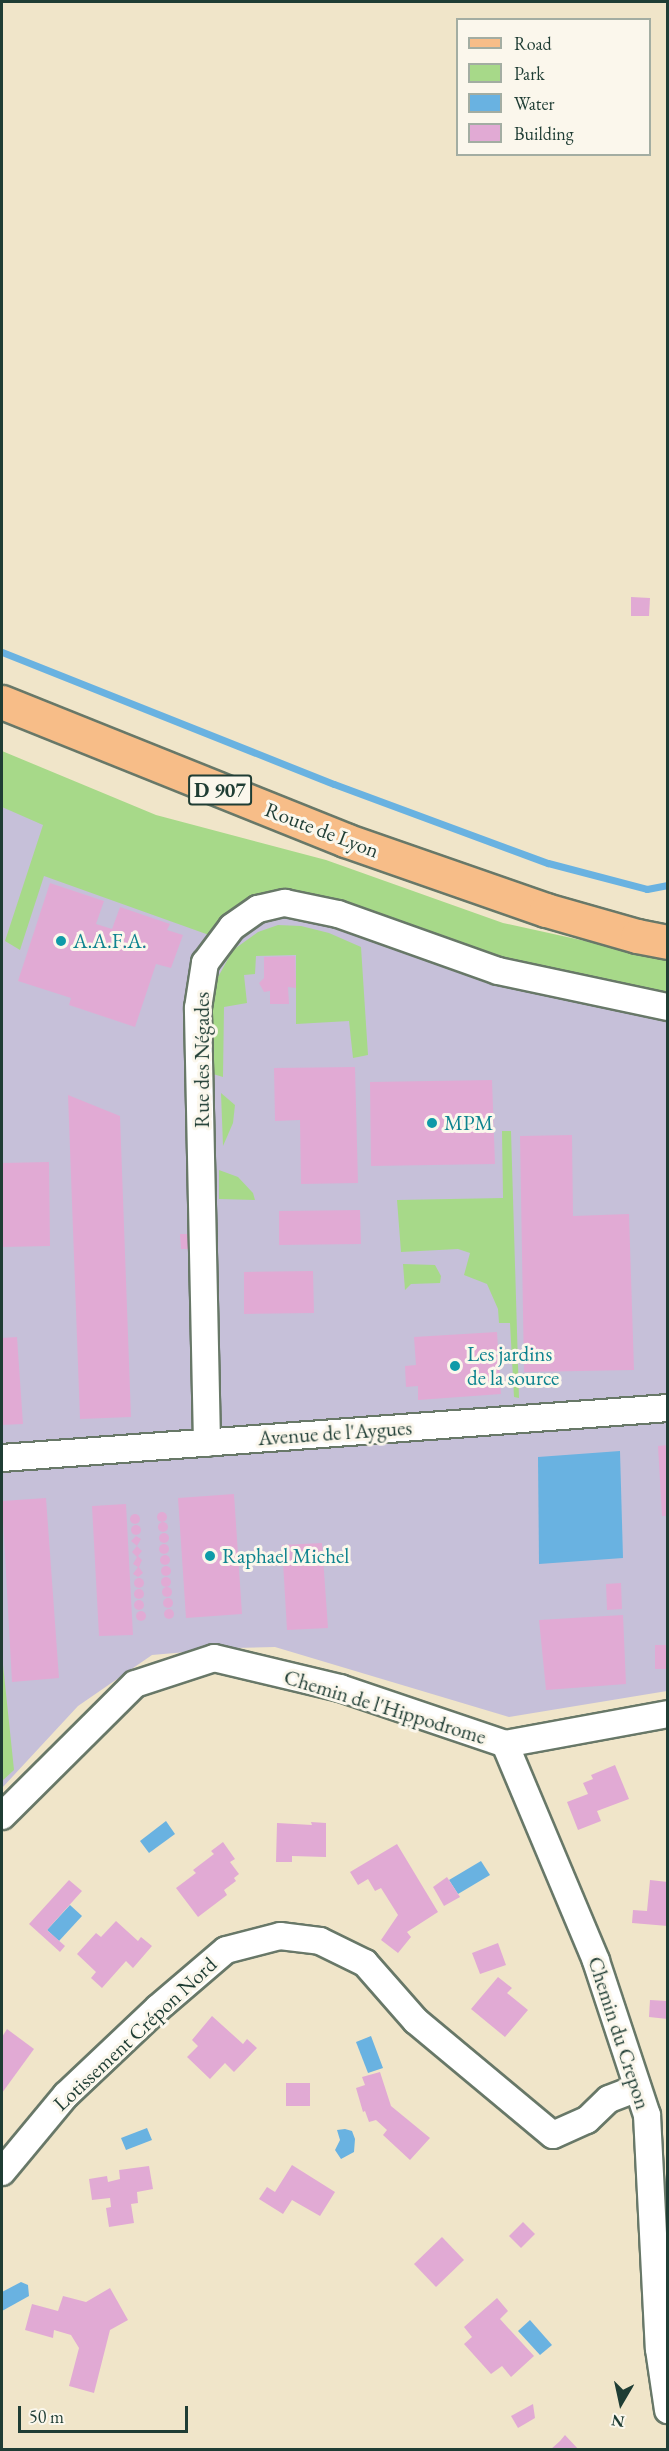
<!DOCTYPE html>
<meta charset="utf-8">
<style>
body{margin:0}
#map{position:relative;width:669px;height:2451px;overflow:hidden;background:#f0e5c9;font-family:"EB Garamond",serif}
div>[style]{position:absolute}
.industrial>*{inset:0;background:#c6c0d9}
.green>*{inset:0;background:#a7d989}
.water>*{inset:0;background:#69b2e1}
.stream>*{height:7px;margin:-3.5px;padding:0 3.5px;transform-origin:3.5px;border-radius:3.5px;background:#69b2e1}
.building>*{inset:0;background:#e1aad4}
.round{border-radius:50%}
.roads{filter:drop-shadow(2px 0 #687868) drop-shadow(-2px 0 #687868) drop-shadow(0 2px #687868) drop-shadow(0 -2px #687868)}
.minor>*{height:26px;margin:-13px;padding:0 13px;transform-origin:13px;border-radius:13px;background:#fff}
.major>*{height:33px;margin:-16.5px;padding:0 16.5px;transform-origin:16.5px;border-radius:16.5px;background:#f7bd88}
.dots>*{width:16px;height:16px;translate:-50% -50%;box-sizing:border-box;border:3px solid #fbf7ec;border-radius:50%}
span{translate:-50% -50%;white-space:nowrap;text-align:center;line-height:1.15;-webkit-text-stroke:6px #fbf7ec;paint-order:stroke}
.shield-label span{padding:2px 4px;background:#fbf7ec;border:2px solid;border-radius:4px;-webkit-text-stroke-width:0}
.shield-label{font-size:20px;color:#1f3d34;font-weight:700}
.street-label{font-size:21px;color:#1f3d34}
.culture-label{font-size:21px;color:#0d838f}
.left{translate:0 -50%;text-align:left}
.frame{position:absolute;inset:0;border:3px solid #1f3d34;pointer-events:none}
.legend{position:absolute;left:456px;top:18px;width:195px;height:138px;box-sizing:border-box;background:#fbf7ec;border:2px solid #a3ada2;margin:0;padding:8px 10px;list-style:none;font-size:18px;color:#1f3d34}
.legend li{display:flex;align-items:center;gap:12px;height:30px}
.legend b{width:30px;border:2px solid #a3ada2}
.north{position:absolute;left:591px;top:2373px;width:60px;height:60px;-webkit-text-stroke:4px #fbf7ec;paint-order:stroke;rotate:189deg;font-size:16px;font-weight:700;line-height:24px;text-align:center;color:#1f3d34}
.north::after{content:'';display:block;margin:auto;width:21px;height:27px;background:#1f3d34;clip-path:polygon(50% 0,100% 100%,50% 72%,0 100%)}
.scale{position:absolute;left:18px;top:2406px;width:170px;height:27px;box-sizing:border-box;border:3px solid #1f3d34;border-top:0;padding-left:8px;font-size:18px;line-height:21px;white-space:nowrap;color:#1f3d34;-webkit-text-stroke:4px #fbf7ec;paint-order:stroke}
</style>
<div id="map">
<div class="industrial">
<i style="clip-path:polygon(2px 752px,229px 853px,587px 953px,667px 964px,667px 1691px,509px 1717px,275px 1647px,232px 1648px,152px 1655px,78px 1706px,2px 1788px)"></i>
</div>
<div class="green">
<i style="clip-path:polygon(2px 751px,156px 815px,326px 860px,503px 923px,667px 959px,667px 997px,528px 966px,430px 935px,268px 896px,239px 905px,209px 935px,44px 876px,20px 950px,5px 941px,43px 825px,2px 807px)"></i>
<i style="clip-path:polygon(278px 925px,301px 926px,329px 933px,361px 947px,368px 1055px,353px 1058px,349px 1021px,296px 1024px,296px 955px,256px 956px,255px 974px,244px 975px,247px 1003px,224px 1007px,223px 1077px,213px 1074px,213px 986px,233px 950px,258px 932px)"></i>
<i style="clip-path:polygon(221px 1093px,235px 1105px,233px 1123px,223px 1146px)"></i>
<i style="clip-path:polygon(502px 1131px,511px 1131px,519px 1398px,514px 1397px,510px 1323px,499px 1323px,498px 1309px,487px 1284px,464px 1275px,470px 1253px,458px 1249px,401px 1252px,397px 1200px,503px 1198px)"></i>
<i style="clip-path:polygon(219px 1170px,238px 1177px,253px 1193px,255px 1200px,219px 1199px)"></i>
<i style="clip-path:polygon(403px 1264px,435px 1265px,441px 1276px,440px 1283px,411px 1284px,405px 1290px)"></i>
<i style="clip-path:polygon(2px 1655px,14px 1770px,2px 1781px)"></i>
</div>
<div class="water">
<i style="clip-path:polygon(620px 1451px,623px 1558px,539px 1564px,538px 1457px)"></i>
<i style="clip-path:polygon(166px 1821px,175px 1834px,149px 1853px,140px 1841px)"></i>
<i style="clip-path:polygon(481px 1861px,490px 1875px,458px 1894px,449px 1880px)"></i>
<i style="clip-path:polygon(70px 1905px,82px 1916px,59px 1941px,47px 1930px)"></i>
<i style="clip-path:polygon(371px 2036px,383px 2068px,368px 2073px,356px 2042px)"></i>
<i style="clip-path:polygon(147px 2128px,152px 2140px,126px 2150px,121px 2138px)"></i>
<i style="clip-path:polygon(345px 2129px,352px 2131px,355px 2139px,354px 2152px,341px 2159px,335px 2150px,340px 2140px,337px 2130px)"></i>
<i style="clip-path:polygon(21px 2282px,28px 2285px,29px 2296px,2px 2311px,2px 2292px)"></i>
<i style="clip-path:polygon(530px 2320px,552px 2345px,540px 2355px,518px 2331px)"></i>
</div>
<div class="stream">
<i style="left:2px;top:652px;width:357px;rotate:21.7deg"></i>
<i style="left:334px;top:784px;width:228px;rotate:20.3deg"></i>
<i style="left:548px;top:863px;width:102px;rotate:14.7deg"></i>
<i style="left:647px;top:889px;width:21px;rotate:-11deg"></i>
</div>
<div class="building">
<i style="clip-path:polygon(631px 597px,650px 598px,649px 616px,631px 616px)"></i>
<i style="clip-path:polygon(50px 883px,104px 901px,96px 924px,112px 929px,120px 907px,170px 924px,167px 930px,183px 935px,171px 968px,156px 964px,135px 1027px,69px 1005px,71px 998px,18px 981px)"></i>
<i style="clip-path:polygon(295px 956px,296px 988px,288px 987px,289px 1004px,270px 1004px,270px 991px,264px 992px,259px 983px,264px 978px,264px 957px)"></i>
<i style="clip-path:polygon(355px 1067px,358px 1183px,301px 1184px,300px 1120px,275px 1121px,274px 1068px)"></i>
<i style="clip-path:polygon(492px 1080px,495px 1164px,371px 1166px,370px 1082px)"></i>
<i style="clip-path:polygon(68px 1095px,120px 1116px,131px 1417px,80px 1419px)"></i>
<i style="clip-path:polygon(572px 1135px,573px 1216px,629px 1214px,634px 1370px,524px 1372px,520px 1136px)"></i>
<i style="clip-path:polygon(49px 1162px,50px 1246px,2px 1247px,2px 1163px)"></i>
<i style="clip-path:polygon(360px 1210px,361px 1244px,279px 1245px,279px 1211px)"></i>
<i style="clip-path:polygon(180px 1234px,188px 1234px,189px 1249px,181px 1249px)"></i>
<i style="clip-path:polygon(313px 1271px,314px 1313px,244px 1314px,244px 1272px)"></i>
<i style="clip-path:polygon(497px 1332px,501px 1394px,418px 1400px,418px 1386px,406px 1387px,405px 1366px,416px 1365px,414px 1337px)"></i>
<i style="clip-path:polygon(17px 1337px,23px 1424px,2px 1425px,2px 1338px)"></i>
<i style="clip-path:polygon(668px 1445px,668px 1516px,662px 1516px,658px 1446px)"></i>
<i style="clip-path:polygon(234px 1494px,242px 1614px,186px 1618px,178px 1498px)"></i>
<i style="clip-path:polygon(46px 1498px,59px 1678px,12px 1682px,2px 1501px)"></i>
<i style="clip-path:polygon(126px 1504px,133px 1635px,99px 1636px,92px 1506px)"></i>
<i class="round" style="left:157px;top:1512px;width:10px;height:10px"></i>
<i class="round" style="left:130px;top:1514px;width:10px;height:10px"></i>
<i class="round" style="left:158px;top:1522px;width:10px;height:10px"></i>
<i class="round" style="left:131px;top:1525px;width:10px;height:10px"></i>
<i class="round" style="left:159px;top:1533px;width:10px;height:10px"></i>
<i style="clip-path:polygon(136px 1536px,141px 1539px,137px 1546px,142px 1551px,138px 1556px,142px 1560px,139px 1567px,143px 1573px,138px 1577px,133px 1574px,138px 1567px,133px 1564px,137px 1557px,132px 1552px,137px 1546px,131px 1541px)"></i>
<i style="clip-path:polygon(322px 1543px,328px 1628px,287px 1630px,282px 1545px)"></i>
<i class="round" style="left:159px;top:1544px;width:10px;height:10px"></i>
<i class="round" style="left:160px;top:1555px;width:10px;height:10px"></i>
<i class="round" style="left:161px;top:1566px;width:10px;height:10px"></i>
<i class="round" style="left:161px;top:1577px;width:10px;height:10px"></i>
<i class="round" style="left:134px;top:1578px;width:10px;height:10px"></i>
<i style="clip-path:polygon(621px 1583px,622px 1609px,607px 1610px,606px 1584px)"></i>
<i class="round" style="left:162px;top:1587px;width:10px;height:10px"></i>
<i class="round" style="left:134px;top:1589px;width:10px;height:10px"></i>
<i class="round" style="left:163px;top:1598px;width:10px;height:10px"></i>
<i class="round" style="left:134px;top:1600px;width:10px;height:10px"></i>
<i class="round" style="left:164px;top:1609px;width:10px;height:10px"></i>
<i class="round" style="left:136px;top:1611px;width:10px;height:10px"></i>
<i style="clip-path:polygon(623px 1615px,626px 1684px,546px 1690px,539px 1620px)"></i>
<i style="clip-path:polygon(655px 1645px,668px 1645px,668px 1669px,655px 1669px)"></i>
<i style="clip-path:polygon(615px 1765px,629px 1799px,597px 1811px,601px 1821px,578px 1830px,567px 1802px,588px 1794px,583px 1783px,593px 1779px,591px 1775px)"></i>
<i style="clip-path:polygon(311px 1822px,326px 1823px,326px 1857px,292px 1856px,292px 1862px,276px 1862px,277px 1823px,312px 1825px)"></i>
<i style="clip-path:polygon(223px 1842px,235px 1859px,230px 1862px,239px 1874px,234px 1878px,236px 1881px,224px 1890px,227px 1895px,198px 1917px,176px 1888px,196px 1873px,193px 1870px,214px 1854px,211px 1851px)"></i>
<i style="clip-path:polygon(397px 1844px,438px 1912px,407px 1932px,411px 1937px,398px 1953px,381px 1940px,398px 1915px,381px 1888px,375px 1891px,368px 1879px,358px 1885px,350px 1872px)"></i>
<i style="clip-path:polygon(447px 1877px,460px 1897px,444px 1906px,433px 1887px)"></i>
<i style="clip-path:polygon(69px 1880px,82px 1891px,47px 1930px,65px 1946px,60px 1952px,29px 1924px)"></i>
<i style="clip-path:polygon(650px 1880px,668px 1882px,668px 1926px,632px 1923px,633px 1910px,647px 1911px)"></i>
<i style="clip-path:polygon(116px 1921px,138px 1941px,141px 1937px,152px 1946px,133px 1968px,126px 1961px,102px 1988px,91px 1978px,96px 1972px,77px 1954px,96px 1933px,101px 1937px)"></i>
<i style="clip-path:polygon(498px 1943px,506px 1965px,480px 1974px,472px 1953px)"></i>
<i style="clip-path:polygon(498px 1977px,512px 1988px,507px 1993px,528px 2010px,505px 2037px,471px 2009px)"></i>
<i style="clip-path:polygon(650px 2000px,668px 2001px,668px 2019px,649px 2017px)"></i>
<i style="clip-path:polygon(212px 2016px,243px 2044px,247px 2039px,257px 2048px,234px 2072px,225px 2063px,210px 2079px,187px 2057px,198px 2046px,192px 2040px)"></i>
<i style="clip-path:polygon(7px 2029px,34px 2049px,2px 2093px,2px 2037px)"></i>
<i style="clip-path:polygon(380px 2072px,391px 2106px,430px 2138px,410px 2160px,383px 2135px,387px 2130px,376px 2120px,369px 2122px,365px 2111px,363px 2112px,356px 2088px,365px 2085px,362px 2077px)"></i>
<i style="clip-path:polygon(286px 2083px,310px 2083px,310px 2106px,286px 2106px)"></i>
<i style="clip-path:polygon(292px 2165px,335px 2192px,320px 2216px,292px 2200px,283px 2214px,259px 2199px,267px 2187px,275px 2192px)"></i>
<i style="clip-path:polygon(149px 2166px,153px 2189px,137px 2192px,138px 2203px,131px 2204px,134px 2223px,109px 2227px,106px 2208px,111px 2207px,110px 2198px,92px 2200px,89px 2179px,107px 2176px,108px 2182px,120px 2179px,119px 2170px)"></i>
<i style="clip-path:polygon(523px 2222px,535px 2234px,521px 2248px,509px 2236px)"></i>
<i style="clip-path:polygon(442px 2237px,464px 2260px,436px 2287px,414px 2264px)"></i>
<i style="clip-path:polygon(110px 2288px,128px 2320px,110px 2330px,94px 2393px,69px 2386px,79px 2348px,71px 2335px,54px 2330px,53px 2338px,25px 2330px,32px 2304px,58px 2311px,63px 2296px,86px 2302px)"></i>
<i style="clip-path:polygon(497px 2298px,508px 2311px,500px 2319px,534px 2356px,511px 2377px,502px 2366px,491px 2374px,464px 2344px,472px 2337px,464px 2327px)"></i>
<i style="clip-path:polygon(533px 2404px,535px 2418px,518px 2428px,511px 2416px)"></i>
<i style="clip-path:polygon(565px 2435px,579px 2450px,550px 2450px,560px 2441px)"></i>
</div>
<div class="roads">
<div class="minor">
<i style="left:207px;top:1443px;width:435px;rotate:-91.2deg"></i>
<i style="left:198px;top:1008px;width:46px;rotate:-81.2deg"></i>
<i style="left:205px;top:963px;width:45px;rotate:-53.1deg"></i>
<i style="left:232px;top:927px;width:32px;rotate:-35deg"></i>
<i style="left:258px;top:909px;width:28px;rotate:-13deg"></i>
<i style="left:285px;top:903px;width:54px;rotate:11.7deg"></i>
<i style="left:338px;top:914px;width:170px;rotate:19.6deg"></i>
<i style="left:498px;top:971px;width:174px;rotate:12deg"></i>
<i style="left:2px;top:1458px;width:668px;rotate:-4.29deg"></i>
<i style="left:505px;top:1744px;width:235px;rotate:67.2deg"></i>
<i style="left:596px;top:1961px;width:162px;rotate:71.7deg"></i>
<i style="left:647px;top:2115px;width:234px;rotate:87.1deg"></i>
<i style="left:659px;top:2349px;width:62px;rotate:81.6deg"></i>
<i style="left:2px;top:1816px;width:187px;rotate:-44.8deg"></i>
<i style="left:135px;top:1684px;width:83px;rotate:-18.2deg"></i>
<i style="left:214px;top:1658px;width:130px;rotate:13.4deg"></i>
<i style="left:340px;top:1688px;width:174px;rotate:18.7deg"></i>
<i style="left:505px;top:1744px;width:166px;rotate:-10.4deg"></i>
<i style="left:2px;top:2172px;width:100px;rotate:-50.3deg"></i>
<i style="left:66px;top:2095px;width:127px;rotate:-43.4deg"></i>
<i style="left:158px;top:2008px;width:89px;rotate:-40.5deg"></i>
<i style="left:226px;top:1950px;width:56px;rotate:-14.5deg"></i>
<i style="left:280px;top:1936px;width:40px;rotate:7.1deg"></i>
<i style="left:320px;top:1941px;width:50px;rotate:26.1deg"></i>
<i style="left:365px;top:1963px;width:77px;rotate:48.7deg"></i>
<i style="left:416px;top:2021px;width:178px;rotate:39.8deg"></i>
<i style="left:553px;top:2135px;width:37px;rotate:-24deg"></i>
<i style="left:587px;top:2120px;width:30px;rotate:-44deg"></i>
<i style="left:609px;top:2099px;width:30px;rotate:-21deg"></i>
</div>
<div class="major">
<i style="left:2px;top:702px;width:370px;rotate:21.9deg"></i>
<i style="left:345px;top:840px;width:213px;rotate:19.2deg"></i>
<i style="left:546px;top:910px;width:95px;rotate:15.9deg"></i>
<i style="left:637px;top:936px;width:32px;rotate:11deg"></i>
</div>
</div>
<div class="dots">
<i style="left:61px;top:941px;background:#0f9aa8"></i>
<i style="left:432px;top:1123px;background:#0f9aa8"></i>
<i style="left:455px;top:1366px;background:#0f9aa8"></i>
<i style="left:210px;top:1556px;background:#0f9aa8"></i>
</div>
<div class="shield-label">
<span style="left:220px;top:790px">D 907</span>
</div>
<div class="street-label">
<span style="left:322px;top:830px;rotate:21deg">Route de Lyon</span>
<span style="left:202px;top:1060px;rotate:-90deg">Rue des Négades</span>
<span style="left:335px;top:1433px;rotate:-4deg">Avenue de l'Aygues</span>
<span style="left:385px;top:1707px;rotate:17deg">Chemin de l'Hippodrome</span>
<span style="left:619px;top:2033px;rotate:72deg">Chemin du Crepon</span>
<span style="left:135px;top:2034px;rotate:-43deg">Lotissement Crépon Nord</span>
</div>
<div class="culture-label">
<span class="left" style="left:73px;top:941px">A.A.F.A.</span>
<span class="left" style="left:444px;top:1123px">MPM</span>
<span class="left" style="left:467px;top:1366px">Les jardins<br>de la source</span>
<span class="left" style="left:222px;top:1556px">Raphael Michel</span>
</div>
<div class="frame"></div>
<ul class="legend">
<li><b style="height:8px;background:#f7bd88"></b>Road</li>
<li><b style="height:16px;background:#a7d989"></b>Park</li>
<li><b style="height:16px;background:#69b2e1"></b>Water</li>
<li><b style="height:16px;background:#e1aad4"></b>Building</li>
</ul>
<div class="north">N</div>
<div class="scale">50 m</div>
</div>
